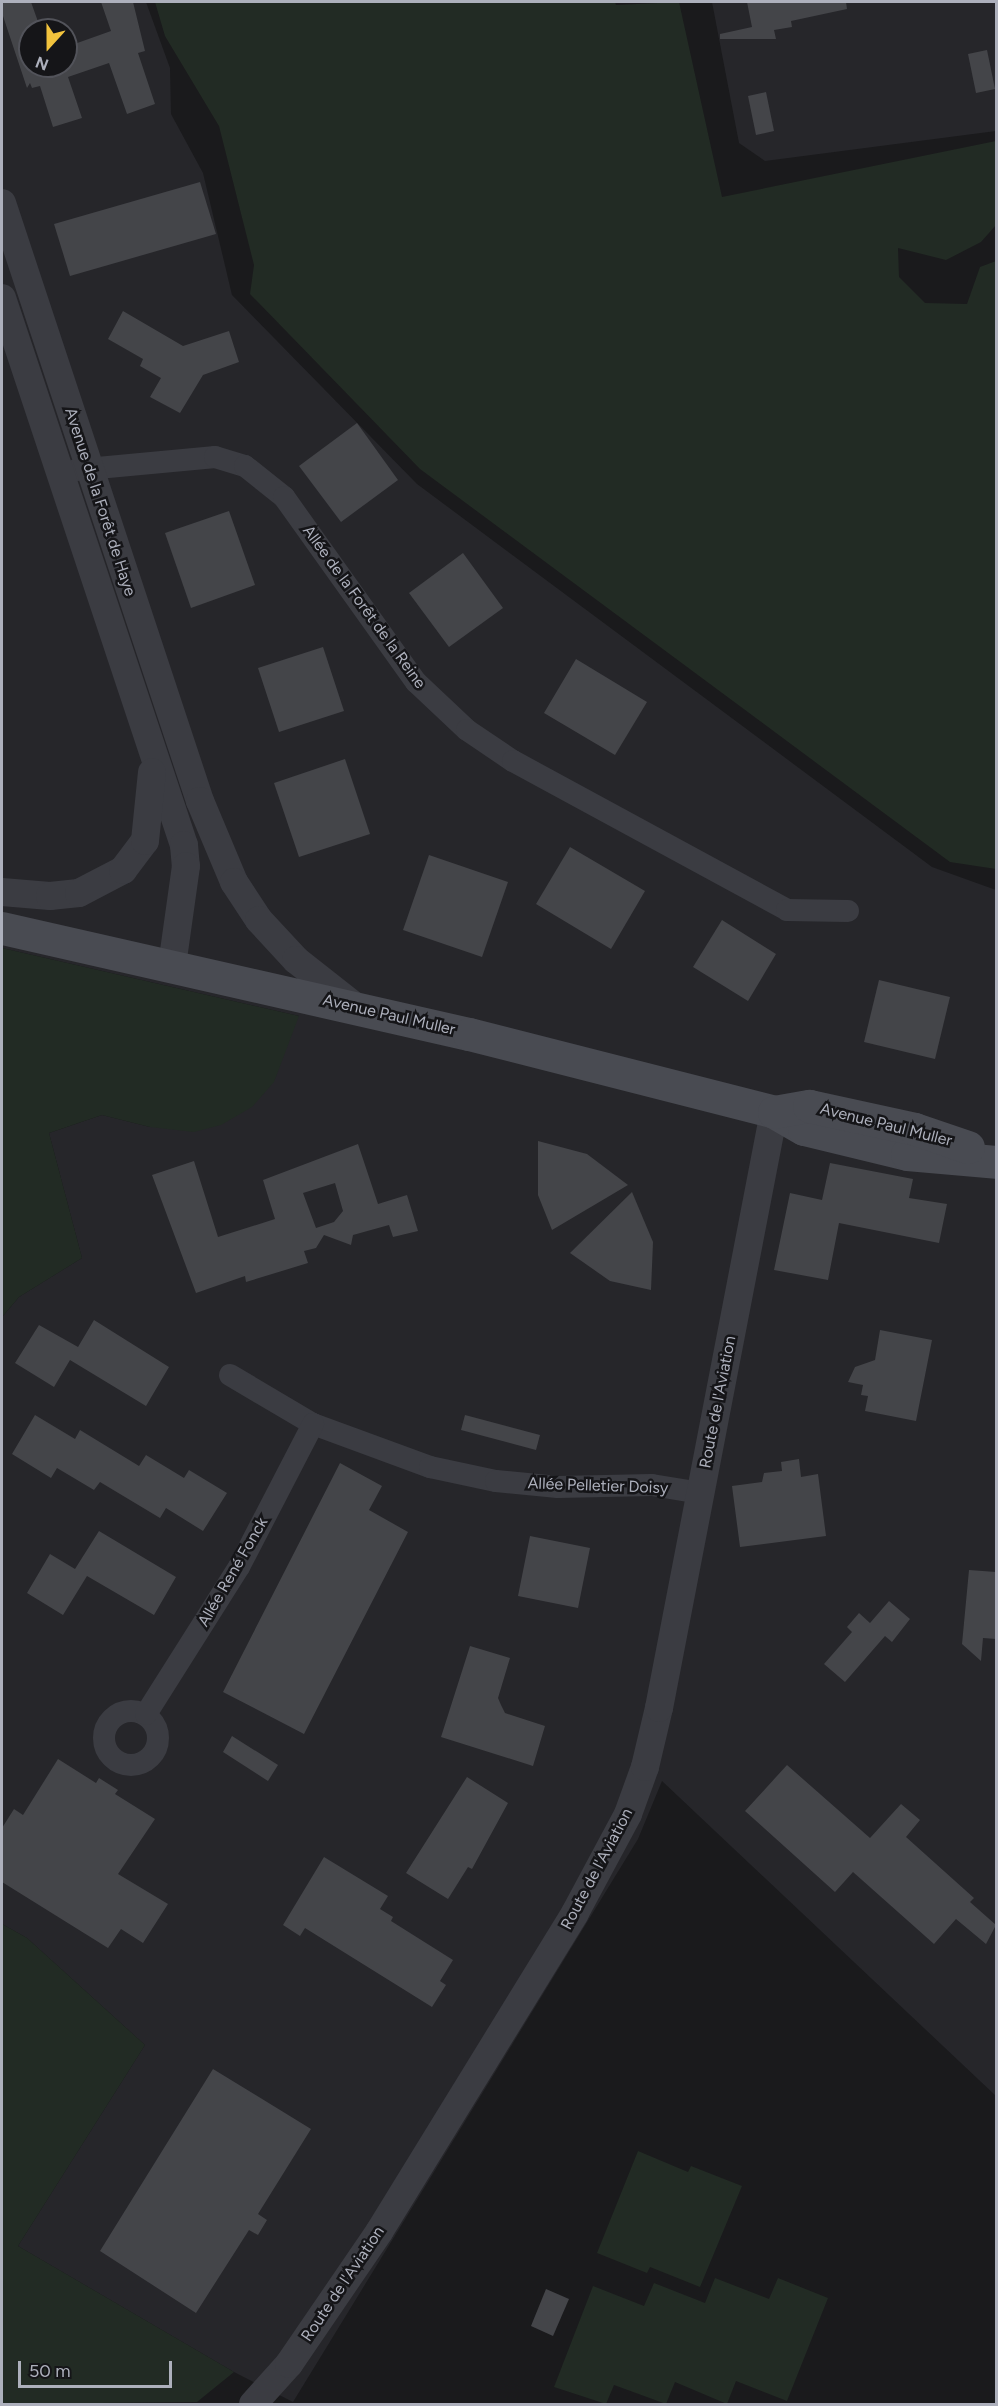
<!DOCTYPE html>
<meta charset="utf-8">
<style>
body{margin:0}
#map{position:relative;width:998px;height:2406px;overflow:hidden;background:#1a1a1c;font-family:Figtree,sans-serif}
div>[style]{position:absolute}
.built>*{inset:0;background:#26262a}
.green>*{inset:0;background:#222b24}
.building>*{inset:0;background:#444549}
.minor>*{height:22px;margin:-11px;padding:0 11px;transform-origin:11px;border-radius:11px;background:#3b3c42}
.minor>.ring{margin:-11px;padding:0;box-sizing:content-box;background:none;border:22px solid #3b3c42;border-radius:50%}
.tertiary>*{height:28px;margin:-14px;padding:0 14px;transform-origin:14px;border-radius:14px;background:#3b3c42}
.secondary>*{height:33px;margin:-16.5px;padding:0 16.5px;transform-origin:16.5px;border-radius:16.5px;background:#494b52}
span{translate:-50% -50%;white-space:nowrap;text-align:center;line-height:1.15;-webkit-text-stroke:5px #151518;paint-order:stroke}
.street-label{font-size:16px;color:#adb0bc}
.frame{position:absolute;inset:0;border:3px solid #adb0bc;pointer-events:none}
.north{position:absolute;left:18px;top:18px;width:60px;height:60px;box-sizing:border-box;background:#151518;border:2px solid #52535a;border-radius:50%;rotate:201deg;font-size:16px;font-weight:700;line-height:24px;text-align:center;color:#adb0bc}
.north::after{content:'';display:block;margin:auto;width:21px;height:27px;background:#f2c33d;clip-path:polygon(50% 0,100% 100%,50% 72%,0 100%)}
.scale{position:absolute;left:18px;top:2361px;width:154px;height:27px;box-sizing:border-box;border:3px solid #adb0bc;border-top:0;padding-left:8px;font-size:18px;line-height:21px;white-space:nowrap;color:#adb0bc;-webkit-text-stroke:4px #151518;paint-order:stroke}
</style>
<div id="map">
<div class="built">
<i style="clip-path:polygon(evenodd,2px 2px,146px 2px,170px 68px,171px 114px,203px 173px,232px 295px,417px 484px,932px 867px,996px 890px,996px 2096px,662px 1781px,638px 1839px,293px 2402px,234px 2372px,18px 2246px,145px 2045px,27px 1938px,2px 1924px,2px 1317px,19px 1297px,82px 1258px,49px 1133px,102px 1115px,150px 1127px,299px 1016px,2px 948px,2px 2px,30px 30px,66px 30px,66px 66px,30px 66px,30px 30px)"></i>
<i style="clip-path:polygon(712px 2px,996px 2px,996px 131px,765px 161px,739px 143px)"></i>
</div>
<div class="green">
<i style="clip-path:polygon(155px 2px,615px 2px,616px 5px,679px 2px,722px 197px,996px 141px,996px 225px,981px 242px,946px 260px,898px 248px,899px 277px,925px 303px,967px 304px,980px 267px,996px 261px,996px 869px,950px 862px,420px 469px,250px 294px,254px 265px,219px 126px,165px 36px)"></i>
<i style="clip-path:polygon(2px 948px,299px 1016px,274px 1082px,252px 1107px,221px 1125px,194px 1132px,150px 1127px,102px 1115px,49px 1133px,82px 1258px,19px 1297px,2px 1317px)"></i>
<i style="clip-path:polygon(2px 1924px,27px 1938px,145px 2045px,18px 2246px,234px 2372px,197px 2402px,2px 2404px)"></i>
<i style="clip-path:polygon(638px 2151px,688px 2172px,691px 2166px,742px 2186px,700px 2287px,650px 2267px,647px 2273px,597px 2253px)"></i>
<i style="clip-path:polygon(715px 2278px,769px 2299px,778px 2278px,828px 2298px,787px 2401px,736px 2381px,727px 2404px,675px 2382px,666px 2404px,614px 2385px,606px 2404px,554px 2387px,593px 2286px,644px 2306px,654px 2283px,705px 2303px)"></i>
</div>
<div class="building">
<i style="clip-path:polygon(2px 2px,31px 2px,41px 30px,30px 30px,30px 66px,64px 66px,66px 71px,66px 47px,111px 31px,101px 2px,133px 2px,145px 51px,138px 53px,155px 104px,127px 114px,109px 63px,68px 77px,82px 118px,53px 127px,40px 86px,32px 88px,30px 83px,27px 88px,2px 13px)"></i>
<i style="clip-path:polygon(747px 2px,846px 2px,847px 9px,791px 21px,792px 27px,774px 30px,776px 39px,720px 39px,720px 34px,752px 27px)"></i>
<i style="clip-path:polygon(987px 50px,995px 89px,976px 93px,968px 54px)"></i>
<i style="clip-path:polygon(766px 92px,774px 131px,756px 135px,748px 96px)"></i>
<i style="clip-path:polygon(200px 182px,216px 234px,70px 276px,54px 224px)"></i>
<i style="clip-path:polygon(123px 311px,183px 346px,229px 331px,239px 362px,203px 375px,180px 413px,150px 397px,161px 378px,140px 366px,143px 359px,108px 339px)"></i>
<i style="clip-path:polygon(357px 423px,398px 480px,341px 522px,299px 466px)"></i>
<i style="clip-path:polygon(229px 511px,255px 585px,191px 608px,165px 533px)"></i>
<i style="clip-path:polygon(463px 553px,503px 608px,449px 647px,409px 593px)"></i>
<i style="clip-path:polygon(323px 647px,344px 711px,279px 732px,258px 668px)"></i>
<i style="clip-path:polygon(576px 659px,647px 702px,615px 755px,544px 713px)"></i>
<i style="clip-path:polygon(345px 759px,370px 834px,299px 857px,274px 783px)"></i>
<i style="clip-path:polygon(570px 847px,645px 891px,611px 949px,536px 904px)"></i>
<i style="clip-path:polygon(429px 855px,508px 882px,482px 957px,403px 930px)"></i>
<i style="clip-path:polygon(722px 920px,776px 954px,748px 1001px,693px 967px)"></i>
<i style="clip-path:polygon(879px 980px,950px 997px,935px 1059px,864px 1042px)"></i>
<i style="clip-path:polygon(538px 1141px,587px 1154px,628px 1185px,552px 1230px,538px 1195px)"></i>
<i style="clip-path:polygon(evenodd,358px 1144px,378px 1204px,407px 1195px,418px 1231px,393px 1237px,389px 1225px,353px 1235px,351px 1245px,324px 1235px,316px 1248px,304px 1251px,308px 1263px,246px 1282px,245px 1276px,196px 1293px,152px 1175px,194px 1161px,218px 1237px,275px 1219px,263px 1180px,358px 1144px,335px 1183px,343px 1211px,334px 1222px,316px 1228px,303px 1193px,335px 1183px)"></i>
<i style="clip-path:polygon(830px 1163px,913px 1179px,909px 1198px,947px 1204px,939px 1243px,839px 1223px,828px 1280px,774px 1270px,790px 1193px,822px 1200px)"></i>
<i style="clip-path:polygon(632px 1192px,653px 1242px,651px 1290px,610px 1281px,570px 1253px)"></i>
<i style="clip-path:polygon(94px 1320px,169px 1367px,146px 1406px,70px 1360px,54px 1387px,15px 1363px,39px 1325px,78px 1347px)"></i>
<i style="clip-path:polygon(880px 1330px,932px 1340px,916px 1421px,865px 1411px,868px 1396px,861px 1395px,863px 1385px,848px 1382px,855px 1367px,875px 1360px)"></i>
<i style="clip-path:polygon(35px 1415px,75px 1439px,80px 1430px,139px 1466px,146px 1455px,184px 1478px,189px 1470px,227px 1493px,203px 1531px,166px 1508px,160px 1518px,100px 1482px,94px 1490px,57px 1468px,51px 1478px,12px 1454px)"></i>
<i style="clip-path:polygon(465px 1415px,540px 1435px,536px 1450px,461px 1430px)"></i>
<i style="clip-path:polygon(799px 1459px,801px 1477px,818px 1474px,826px 1536px,740px 1547px,732px 1486px,762px 1482px,764px 1473px,782px 1471px,781px 1462px)"></i>
<i style="clip-path:polygon(340px 1463px,382px 1486px,369px 1510px,408px 1532px,304px 1734px,223px 1692px)"></i>
<i style="clip-path:polygon(99px 1531px,176px 1577px,154px 1615px,87px 1576px,63px 1615px,27px 1593px,50px 1554px,75px 1569px)"></i>
<i style="clip-path:polygon(530px 1536px,590px 1548px,578px 1608px,518px 1596px)"></i>
<i style="clip-path:polygon(969px 1570px,996px 1572px,996px 1639px,983px 1638px,981px 1661px,962px 1644px)"></i>
<i style="clip-path:polygon(889px 1601px,910px 1619px,892px 1642px,885px 1636px,845px 1682px,824px 1664px,852px 1632px,847px 1627px,859px 1613px,870px 1623px)"></i>
<i style="clip-path:polygon(470px 1646px,510px 1658px,498px 1698px,501px 1705px,505px 1713px,545px 1726px,533px 1766px,441px 1737px)"></i>
<i style="clip-path:polygon(232px 1736px,278px 1765px,268px 1781px,223px 1752px)"></i>
<i style="clip-path:polygon(58px 1759px,96px 1783px,99px 1778px,118px 1790px,115px 1794px,155px 1819px,118px 1874px,168px 1904px,143px 1943px,121px 1929px,108px 1948px,2px 1882px,2px 1828px,14px 1809px,23px 1815px)"></i>
<i style="clip-path:polygon(787px 1765px,870px 1838px,901px 1804px,920px 1820px,906px 1837px,974px 1898px,970px 1902px,996px 1925px,986px 1944px,956px 1919px,934px 1944px,853px 1872px,835px 1892px,745px 1811px)"></i>
<i style="clip-path:polygon(467px 1777px,508px 1803px,472px 1869px,468px 1867px,448px 1899px,406px 1873px)"></i>
<i style="clip-path:polygon(324px 1857px,388px 1896px,380px 1909px,393px 1917px,391px 1921px,453px 1960px,440px 1981px,446px 1985px,432px 2007px,305px 1928px,300px 1936px,283px 1925px)"></i>
<i style="clip-path:polygon(213px 2069px,311px 2129px,258px 2214px,267px 2220px,258px 2235px,249px 2230px,196px 2313px,100px 2251px)"></i>
<i style="clip-path:polygon(546px 2289px,569px 2299px,553px 2336px,531px 2326px)"></i>
</div>
<div class="minor">
<i style="left:76px;top:470px;width:140px;rotate:-5.3deg"></i>
<i style="left:215px;top:457px;width:31px;rotate:17deg"></i>
<i style="left:245px;top:466px;width:50px;rotate:38.5deg"></i>
<i style="left:284px;top:497px;width:227px;rotate:54.5deg"></i>
<i style="left:416px;top:682px;width:70px;rotate:43.3deg"></i>
<i style="left:467px;top:730px;width:55px;rotate:34deg"></i>
<i style="left:513px;top:761px;width:312px;rotate:28.5deg"></i>
<i style="left:787px;top:910px;width:61px;rotate:0.9deg"></i>
<i style="left:230px;top:1375px;width:96px;rotate:30.6deg"></i>
<i style="left:313px;top:1424px;width:125px;rotate:20.2deg"></i>
<i style="left:430px;top:1467px;width:67px;rotate:12deg"></i>
<i style="left:496px;top:1481px;width:62px;rotate:5.5deg"></i>
<i style="left:558px;top:1487px;width:94px;rotate:-1.2deg"></i>
<i style="left:652px;top:1485px;width:50px;rotate:9.3deg"></i>
<i class="ring" style="left:104px;top:1711px;width:32px;height:32px"></i>
<i style="left:146px;top:1714px;width:174px;rotate:-57.7deg"></i>
<i style="left:239px;top:1567px;width:161px;rotate:-62.6deg"></i>
</div>
<div class="tertiary">
<i style="left:2px;top:203px;width:630px;rotate:71.68deg"></i>
<i style="left:200px;top:801px;width:88px;rotate:67.2deg"></i>
<i style="left:234px;top:882px;width:45px;rotate:56.7deg"></i>
<i style="left:259px;top:920px;width:54px;rotate:47.2deg"></i>
<i style="left:296px;top:960px;width:78px;rotate:38.2deg"></i>
<i style="left:2px;top:298px;width:576px;rotate:71.6deg"></i>
<i style="left:184px;top:845px;width:21px;rotate:85deg"></i>
<i style="left:186px;top:866px;width:100px;rotate:98deg"></i>
<i style="left:2px;top:892px;width:48px;rotate:4.8deg"></i>
<i style="left:50px;top:896px;width:29px;rotate:-6deg"></i>
<i style="left:79px;top:893px;width:50px;rotate:-27.6deg"></i>
<i style="left:123px;top:870px;width:36px;rotate:-53deg"></i>
<i style="left:145px;top:841px;width:69px;rotate:-84.2deg"></i>
<i style="left:253px;top:2404px;width:54px;rotate:-48deg"></i>
<i style="left:289px;top:2364px;width:160px;rotate:-55.7deg"></i>
<i style="left:379px;top:2232px;width:374px;rotate:-58.4deg"></i>
<i style="left:575px;top:1913px;width:112px;rotate:-61.8deg"></i>
<i style="left:628px;top:1814px;width:50px;rotate:-70.1deg"></i>
<i style="left:645px;top:1767px;width:61px;rotate:-76.7deg"></i>
<i style="left:659px;top:1708px;width:607px;rotate:-79.08deg"></i>
</div>
<div class="secondary">
<i style="left:2px;top:928px;width:479px;rotate:12.8deg"></i>
<i style="left:469px;top:1034px;width:315px;rotate:14.3deg"></i>
<i style="left:774px;top:1112px;width:34px;rotate:30deg"></i>
<i style="left:804px;top:1129px;width:106px;rotate:13.6deg"></i>
<i style="left:907px;top:1154px;width:89px;rotate:5.1deg"></i>
<i style="left:774px;top:1112px;width:36px;rotate:-10deg"></i>
<i style="left:809px;top:1106px;width:108px;rotate:12.2deg"></i>
<i style="left:915px;top:1129px;width:56px;rotate:18.8deg"></i>
</div>
<div class="street-label">
<span style="left:100px;top:502px;rotate:72deg">Avenue de la Forêt de Haye</span>
<span style="left:364px;top:607px;rotate:54deg">Allée de la Forêt de la Reine</span>
<span style="left:389px;top:1015px;rotate:13deg">Avenue Paul Muller</span>
<span style="left:886px;top:1125px;rotate:14deg">Avenue Paul Muller</span>
<span style="left:718px;top:1402px;rotate:-79deg">Route de l'Aviation</span>
<span style="left:598px;top:1486px;rotate:2deg">Allée Pelletier Doisy</span>
<span style="left:233px;top:1572px;rotate:-60deg">Allée René Fonck</span>
<span style="left:597px;top:1869px;rotate:-62deg">Route de l'Aviation</span>
<span style="left:343px;top:2284px;rotate:-56deg">Route de l'Aviation</span>
</div>
<div class="frame"></div>
<div class="north">N</div>
<div class="scale">50 m</div>
</div>
